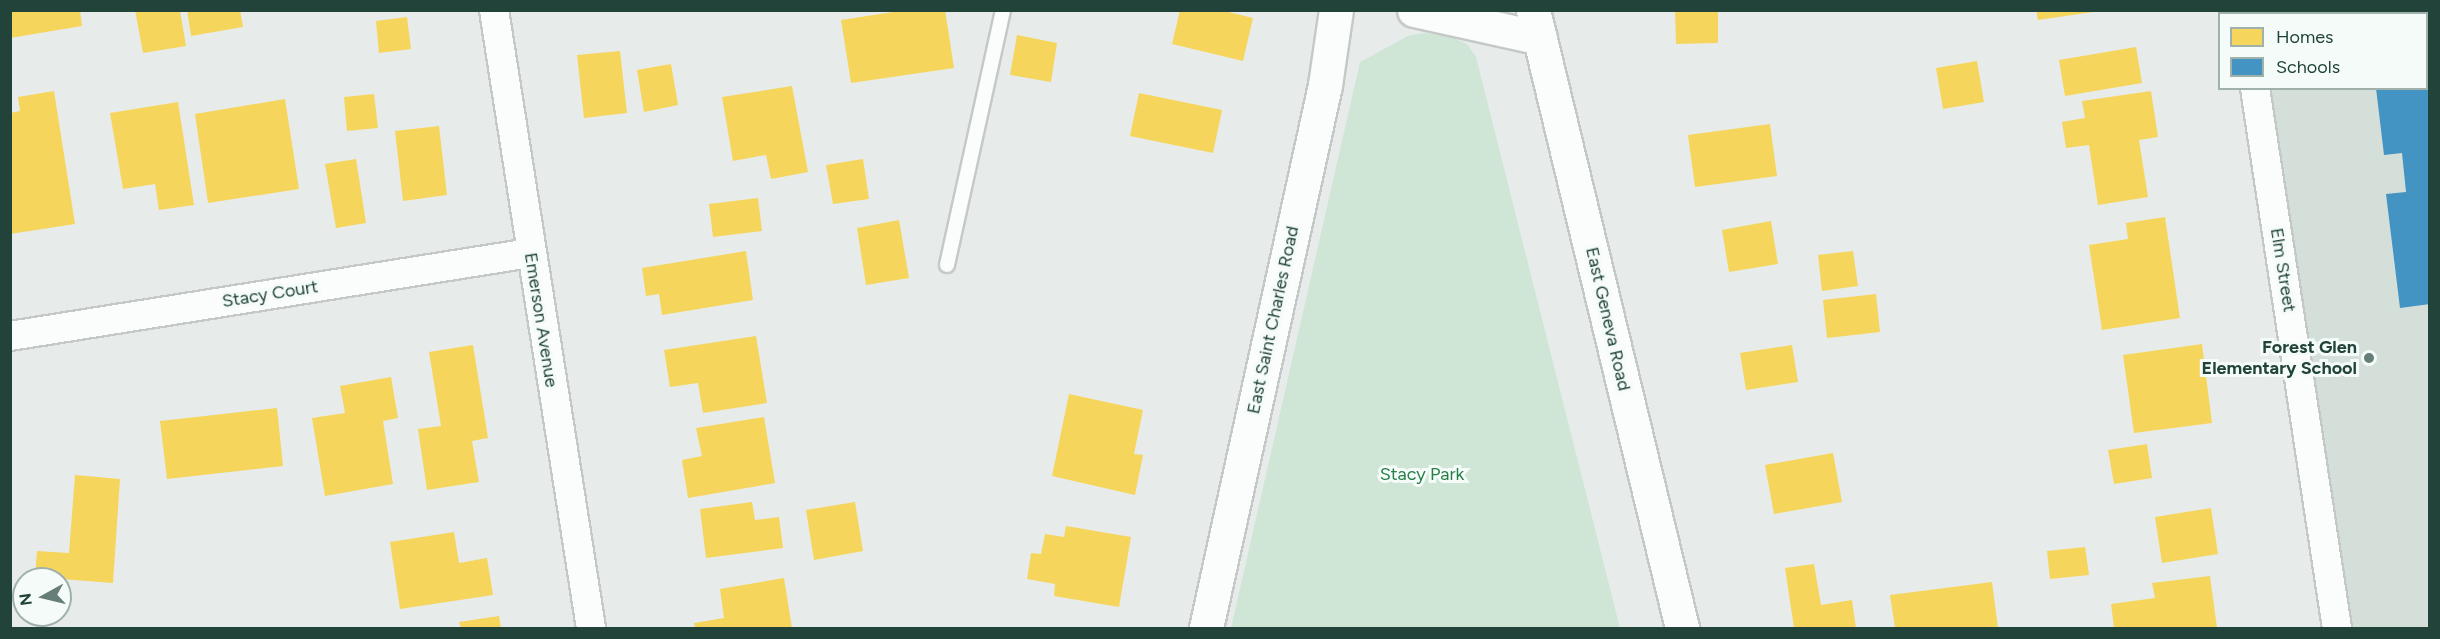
<!DOCTYPE html>
<style>
body{margin:0}
#map{position:relative;width:2440px;height:639px;overflow:hidden;background:#e7ecea;font-family:Figtree,sans-serif}
div>[style]{position:absolute}
.built>*{inset:0;background:#d4dfda}
.green>*{inset:0;background:#cfe6d6}
.homes>*{inset:0;background:#f6d55c}
.schools>*{inset:0;background:#4393c3}
.roads{filter:drop-shadow(2px 0 #c4c9c7) drop-shadow(-2px 0 #c4c9c7) drop-shadow(0 2px #c4c9c7) drop-shadow(0 -2px #c4c9c7)}
.service>*{height:14px;margin:-7px;padding:0 7px;transform-origin:7px;border-radius:7px;background:#fbfcfc}
.minor>*{height:28px;margin:-14px;padding:0 14px;transform-origin:14px;border-radius:14px;background:#fbfcfc}
.tertiary>*{height:33px;margin:-16.5px;padding:0 16.5px;transform-origin:16.5px;border-radius:16.5px;background:#fbfcfc}
.secondary>*{height:33px;margin:-16.5px;padding:0 16.5px;transform-origin:16.5px;border-radius:16.5px;background:#fbfcfc}
.dots>*{width:16px;height:16px;translate:-50% -50%;box-sizing:border-box;border:3px solid #f5fbf8;border-radius:50%}
span{translate:-50% -50%;white-space:nowrap;text-align:center;line-height:1.15;-webkit-text-stroke:6px #f5fbf8;paint-order:stroke}
.street-label{font-size:18px;color:#214339}
.poi-label{font-size:18px;color:#214339;font-weight:700}
.right{translate:-100% -50%;text-align:right}
.park-label{font-size:18px;color:#277e48}
.frame{position:absolute;inset:0;border:12px solid #214339;pointer-events:none}
.legend{position:absolute;left:2218px;top:12px;width:210px;height:78px;box-sizing:border-box;background:#f5fbf8;border:2px solid #a0b1ac;margin:0;padding:8px 10px;list-style:none;font-size:18px;color:#214339}
.legend li{display:flex;align-items:center;gap:12px;height:30px}
.legend b{width:30px;border:2px solid #a0b1ac}
.north{position:absolute;left:12px;top:567px;width:60px;height:60px;box-sizing:border-box;background:#f5fbf8;border:2px solid #a0b1ac;border-radius:50%;rotate:262deg;font-size:16px;font-weight:700;line-height:24px;text-align:center;color:#214339}
.north::after{content:'';display:block;margin:auto;width:21px;height:27px;background:#667e77;clip-path:polygon(50% 0,100% 100%,50% 72%,0 100%)}
</style>
<div id="map">
<div class="built">
<i style="clip-path:polygon(2258px 11px,2429px 11px,2429px 628px,2349px 628px,2269px 89px,2426px 88px,2426px 14px)"></i>
</div>
<div class="green">
<i style="clip-path:polygon(1424px 33px,1449px 36px,1467px 44px,1476px 57px,1620px 628px,1231px 628px,1360px 62px,1408px 36px)"></i>
</div>
<div class="homes">
<i style="clip-path:polygon(10px 10px,80px 10px,82px 26px,10px 38px)"></i>
<i style="clip-path:polygon(135px 10px,180px 10px,186px 46px,143px 53px)"></i>
<i style="clip-path:polygon(187px 10px,240px 10px,243px 27px,191px 36px)"></i>
<i style="clip-path:polygon(906px 10px,945px 10px,954px 68px,851px 83px,841px 20px)"></i>
<i style="clip-path:polygon(1180px 10px,1220px 10px,1253px 18px,1243px 61px,1172px 44px)"></i>
<i style="clip-path:polygon(1675px 10px,1718px 10px,1718px 43px,1676px 44px)"></i>
<i style="clip-path:polygon(2036px 10px,2093px 10px,2093px 12px,2038px 20px)"></i>
<i style="clip-path:polygon(407px 17px,411px 49px,379px 53px,376px 21px)"></i>
<i style="clip-path:polygon(1017px 35px,1057px 43px,1051px 82px,1010px 75px)"></i>
<i style="clip-path:polygon(2136px 47px,2142px 83px,2065px 96px,2059px 60px)"></i>
<i style="clip-path:polygon(620px 51px,627px 113px,584px 118px,577px 55px)"></i>
<i style="clip-path:polygon(1977px 61px,1984px 102px,1943px 109px,1936px 68px)"></i>
<i style="clip-path:polygon(671px 64px,678px 105px,644px 112px,637px 70px)"></i>
<i style="clip-path:polygon(792px 86px,808px 172px,771px 179px,766px 155px,733px 161px,722px 97px)"></i>
<i style="clip-path:polygon(54px 91px,75px 224px,10px 234px,10px 113px,20px 111px,18px 97px)"></i>
<i style="clip-path:polygon(2151px 91px,2158px 137px,2139px 140px,2148px 197px,2098px 205px,2089px 145px,2066px 148px,2062px 122px,2085px 118px,2082px 101px)"></i>
<i style="clip-path:polygon(1139px 93px,1222px 110px,1213px 153px,1130px 136px)"></i>
<i style="clip-path:polygon(374px 94px,378px 128px,347px 131px,344px 97px)"></i>
<i style="clip-path:polygon(285px 99px,299px 189px,208px 203px,195px 114px)"></i>
<i style="clip-path:polygon(178px 102px,194px 205px,159px 210px,155px 184px,123px 189px,110px 113px)"></i>
<i style="clip-path:polygon(1770px 124px,1777px 176px,1695px 187px,1688px 135px)"></i>
<i style="clip-path:polygon(439px 126px,447px 195px,403px 201px,395px 131px)"></i>
<i style="clip-path:polygon(356px 159px,366px 223px,336px 228px,325px 164px)"></i>
<i style="clip-path:polygon(863px 159px,869px 199px,833px 204px,826px 165px)"></i>
<i style="clip-path:polygon(758px 198px,762px 231px,713px 237px,709px 204px)"></i>
<i style="clip-path:polygon(2165px 217px,2180px 318px,2102px 330px,2089px 245px,2128px 239px,2126px 223px)"></i>
<i style="clip-path:polygon(899px 220px,909px 278px,866px 285px,857px 228px)"></i>
<i style="clip-path:polygon(1771px 221px,1778px 264px,1729px 272px,1722px 230px)"></i>
<i style="clip-path:polygon(746px 251px,753px 300px,662px 315px,659px 294px,646px 296px,642px 268px)"></i>
<i style="clip-path:polygon(1853px 251px,1858px 286px,1822px 291px,1818px 255px)"></i>
<i style="clip-path:polygon(1876px 294px,1880px 332px,1827px 338px,1823px 300px)"></i>
<i style="clip-path:polygon(756px 336px,767px 403px,703px 413px,698px 383px,670px 387px,664px 350px)"></i>
<i style="clip-path:polygon(2202px 344px,2212px 423px,2134px 433px,2123px 355px)"></i>
<i style="clip-path:polygon(473px 345px,488px 438px,472px 441px,479px 482px,427px 490px,418px 429px,441px 426px,429px 352px)"></i>
<i style="clip-path:polygon(1792px 345px,1798px 382px,1746px 390px,1740px 353px)"></i>
<i style="clip-path:polygon(391px 377px,398px 418px,383px 421px,393px 484px,325px 496px,312px 418px,345px 413px,340px 386px)"></i>
<i style="clip-path:polygon(1069px 394px,1143px 410px,1134px 454px,1143px 455px,1135px 495px,1052px 476px)"></i>
<i style="clip-path:polygon(277px 408px,283px 466px,167px 479px,160px 421px)"></i>
<i style="clip-path:polygon(764px 417px,775px 483px,688px 498px,682px 460px,702px 456px,696px 428px)"></i>
<i style="clip-path:polygon(2147px 444px,2152px 478px,2114px 484px,2108px 450px)"></i>
<i style="clip-path:polygon(1833px 453px,1842px 502px,1774px 514px,1765px 465px)"></i>
<i style="clip-path:polygon(75px 475px,120px 479px,113px 583px,35px 577px,37px 551px,69px 553px)"></i>
<i style="clip-path:polygon(752px 502px,755px 520px,779px 517px,783px 548px,706px 558px,700px 509px)"></i>
<i style="clip-path:polygon(855px 502px,863px 551px,814px 560px,806px 510px)"></i>
<i style="clip-path:polygon(2211px 508px,2218px 554px,2162px 563px,2155px 517px)"></i>
<i style="clip-path:polygon(1066px 526px,1131px 537px,1119px 607px,1054px 596px,1055px 584px,1027px 579px,1031px 553px,1041px 554px,1045px 534px,1064px 537px)"></i>
<i style="clip-path:polygon(454px 532px,459px 563px,487px 558px,493px 595px,400px 609px,390px 542px)"></i>
<i style="clip-path:polygon(2085px 547px,2089px 575px,2050px 579px,2047px 551px)"></i>
<i style="clip-path:polygon(1814px 564px,1821px 605px,1852px 600px,1856px 628px,1794px 628px,1785px 568px)"></i>
<i style="clip-path:polygon(2210px 576px,2217px 628px,2114px 628px,2111px 604px,2155px 598px,2152px 583px)"></i>
<i style="clip-path:polygon(784px 578px,792px 628px,695px 628px,694px 623px,724px 618px,720px 589px)"></i>
<i style="clip-path:polygon(1992px 582px,1998px 628px,1895px 628px,1890px 595px)"></i>
<i style="clip-path:polygon(499px 616px,501px 628px,461px 628px,459px 622px)"></i>
</div>
<div class="schools">
<i style="clip-path:polygon(2367px 10px,2430px 10px,2430px 304px,2400px 308px,2386px 194px,2406px 192px,2402px 153px,2384px 155px,2376px 88px,2426px 88px,2426px 14px)"></i>
</div>
<div class="roads">
<div class="service">
<i style="left:947px;top:265px;width:261px;rotate:-77.6deg"></i>
</div>
<div class="minor">
<i style="left:494px;top:10px;width:626px;rotate:81.08deg"></i>
<i style="left:2243px;top:10px;width:4px;rotate:76deg"></i>
<i style="left:2255px;top:88px;width:546px;rotate:81.37deg"></i>
<i style="left:10px;top:336px;width:527px;rotate:-9.07deg"></i>
</div>
<div class="tertiary">
<i style="left:1414px;top:10px;width:129px;rotate:12.5deg"></i>
<i style="left:1206px;top:628px;width:556px;rotate:-77.64deg"></i>
<i style="left:1325px;top:85px;width:76px;rotate:-81.7deg"></i>
</div>
<div class="secondary">
<i style="left:1533px;top:10px;width:636px;rotate:76.44deg"></i>
</div>
</div>
<div class="dots">
<i style="left:2369px;top:358px;background:#667e77"></i>
</div>
<div class="street-label">
<span style="left:2283px;top:270px;rotate:81deg">Elm Street</span>
<span style="left:270px;top:294px;rotate:-9deg">Stacy Court</span>
<span style="left:1608px;top:319px;rotate:77deg">East Geneva Road</span>
<span style="left:541px;top:320px;rotate:81deg">Emerson Avenue</span>
<span style="left:1273px;top:320px;rotate:-78deg">East Saint Charles Road</span>
</div>
<div class="poi-label">
<span class="right" style="left:2357px;top:358px">Forest Glen<br>Elementary School</span>
</div>
<div class="park-label">
<span style="left:1422px;top:474px">Stacy Park</span>
</div>
<div class="frame"></div>
<ul class="legend">
<li><b style="height:16px;background:#f6d55c"></b>Homes</li>
<li><b style="height:16px;background:#4393c3"></b>Schools</li>
</ul>
<div class="north">N</div>
</div>
